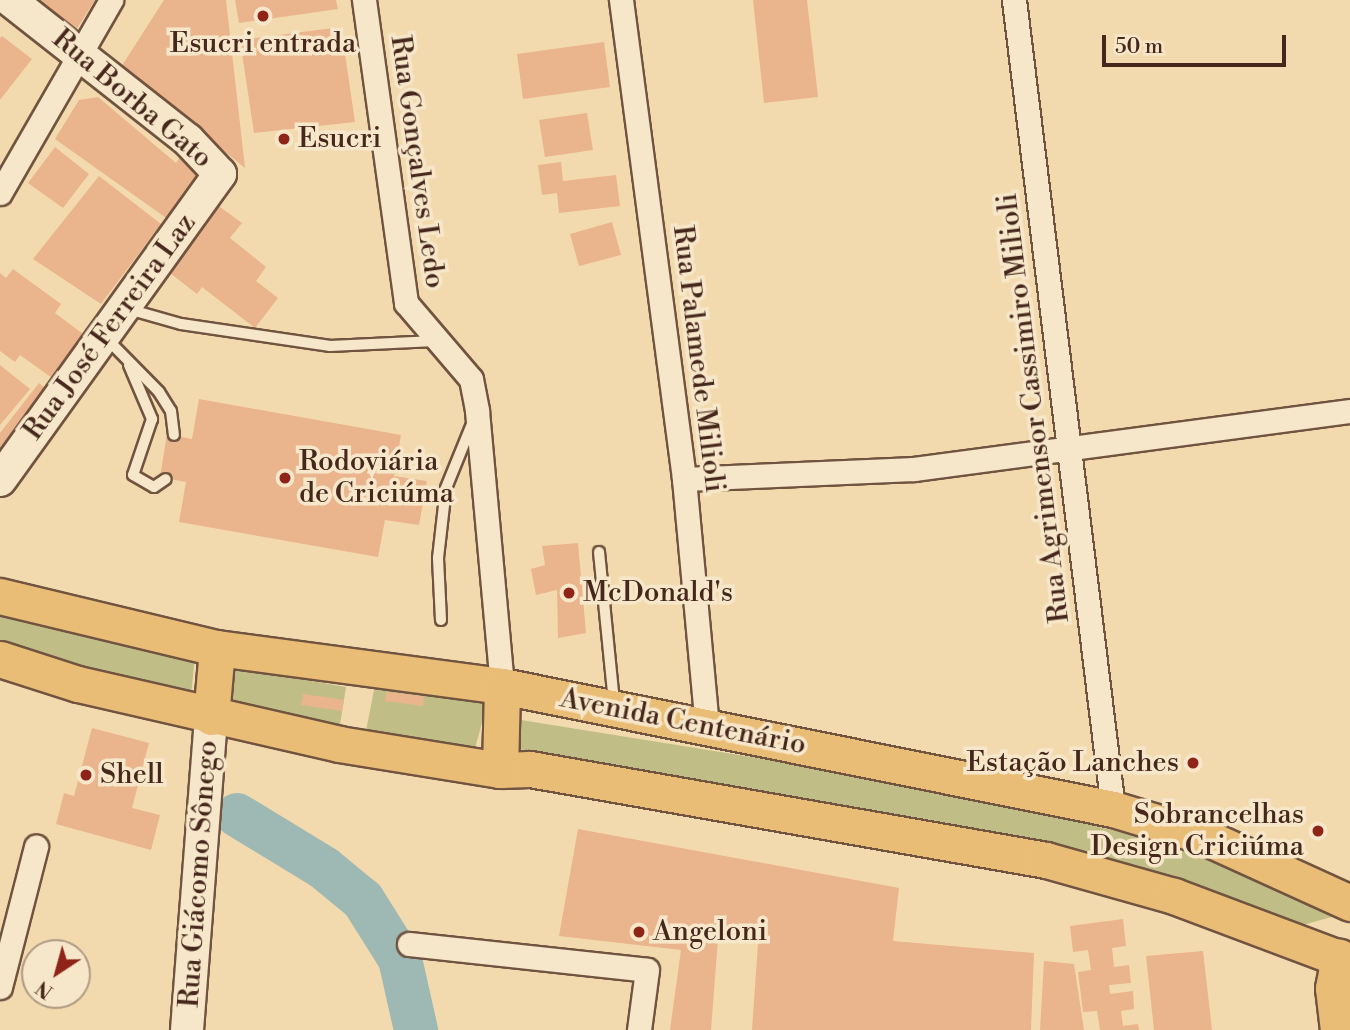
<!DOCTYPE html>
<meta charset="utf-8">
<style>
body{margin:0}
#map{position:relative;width:1350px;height:1030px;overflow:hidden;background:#f3daae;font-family:"Libre Bodoni",serif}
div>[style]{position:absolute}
.green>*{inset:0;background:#c0be86}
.river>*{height:44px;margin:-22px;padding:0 22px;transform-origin:22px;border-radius:22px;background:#9eb9b3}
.building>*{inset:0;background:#eab48d}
.roads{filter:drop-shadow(2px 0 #715440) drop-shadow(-2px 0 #715440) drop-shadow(0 2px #715440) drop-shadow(0 -2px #715440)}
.lane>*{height:10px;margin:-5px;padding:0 5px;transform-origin:5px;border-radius:5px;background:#f7e7ca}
.street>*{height:23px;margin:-11.5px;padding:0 11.5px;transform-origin:11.5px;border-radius:11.5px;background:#f7e7ca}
.secondary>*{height:32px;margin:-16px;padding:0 16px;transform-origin:16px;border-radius:16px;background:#f7e7ca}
.primary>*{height:35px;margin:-17.5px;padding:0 17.5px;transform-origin:17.5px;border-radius:17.5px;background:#eabd77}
.dots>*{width:19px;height:19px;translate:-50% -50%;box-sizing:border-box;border:4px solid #f7e7ca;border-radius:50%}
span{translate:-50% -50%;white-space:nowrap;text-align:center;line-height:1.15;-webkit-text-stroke:7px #f7e7ca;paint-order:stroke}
.poi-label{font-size:28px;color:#46271c}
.left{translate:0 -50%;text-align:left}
.right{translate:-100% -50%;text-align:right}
.street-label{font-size:28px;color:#46271c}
.north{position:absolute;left:21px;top:939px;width:70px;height:70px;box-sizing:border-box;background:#f7e7ca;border:2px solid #b09a84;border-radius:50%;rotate:216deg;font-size:19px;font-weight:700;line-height:28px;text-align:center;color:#46271c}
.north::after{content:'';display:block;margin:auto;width:24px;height:32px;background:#8f2418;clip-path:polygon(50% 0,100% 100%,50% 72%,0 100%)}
.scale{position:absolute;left:1102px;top:35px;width:184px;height:32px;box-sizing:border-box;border:4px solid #46271c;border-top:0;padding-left:9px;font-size:21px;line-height:24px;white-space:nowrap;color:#46271c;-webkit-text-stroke:5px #f7e7ca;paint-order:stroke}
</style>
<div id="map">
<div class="green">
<i style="clip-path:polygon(0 609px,195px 656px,191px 695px,0 646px)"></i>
<i style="clip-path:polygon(225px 666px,346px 687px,339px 731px,223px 711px)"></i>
<i style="clip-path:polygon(375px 685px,488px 701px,475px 748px,366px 731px)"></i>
<i style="clip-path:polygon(521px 720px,826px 769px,1034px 811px,1176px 846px,1343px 914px,1299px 926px,1160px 877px,948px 823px,519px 749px)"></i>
</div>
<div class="river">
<i style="left:237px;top:815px;width:102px;rotate:31.3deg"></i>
<i style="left:324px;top:868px;width:50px;rotate:39.4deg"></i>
<i style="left:363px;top:900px;width:70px;rotate:57.9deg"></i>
<i style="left:400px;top:959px;width:73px;rotate:77.3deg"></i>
</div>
<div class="building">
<i style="clip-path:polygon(35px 0,95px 0,76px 30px)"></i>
<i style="clip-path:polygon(164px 0,226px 0,245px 168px,121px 67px)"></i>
<i style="clip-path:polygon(235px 0,336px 0,338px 9px,239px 23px)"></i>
<i style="clip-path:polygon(753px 0,807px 0,818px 97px,764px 103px)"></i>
<i style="clip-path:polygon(341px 27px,355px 122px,254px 133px,240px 40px)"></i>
<i style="clip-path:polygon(2px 36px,32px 59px,0 100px,0 38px)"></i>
<i style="clip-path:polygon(604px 42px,610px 87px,523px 99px,517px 54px)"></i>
<i style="clip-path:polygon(98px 97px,176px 163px,180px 157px,209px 179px,176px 225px,55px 139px,79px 100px)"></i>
<i style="clip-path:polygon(587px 113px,593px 150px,545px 157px,539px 120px)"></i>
<i style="clip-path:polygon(55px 147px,89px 174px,63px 208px,28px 183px)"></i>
<i style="clip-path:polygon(561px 162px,563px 181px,616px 175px,620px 206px,559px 213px,557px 193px,542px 195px,538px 165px)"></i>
<i style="clip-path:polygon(99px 176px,161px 224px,101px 304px,33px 259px)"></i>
<i style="clip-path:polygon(216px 204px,242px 223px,230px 238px,266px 267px,256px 281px,278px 298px,255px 328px,202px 287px,197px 294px,170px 273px)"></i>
<i style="clip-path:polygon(612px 222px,621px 255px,579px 266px,570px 234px)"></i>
<i style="clip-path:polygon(13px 269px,61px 304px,55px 313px,91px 340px,59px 383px,20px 355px,15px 362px,0 351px,0 273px,6px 278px)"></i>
<i style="clip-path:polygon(0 365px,30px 389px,0 425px)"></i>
<i style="clip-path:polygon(39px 383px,55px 397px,9px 456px,0 449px,0 433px)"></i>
<i style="clip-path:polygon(199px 399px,401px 435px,394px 476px,427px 481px,419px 525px,385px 520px,378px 557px,179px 522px,186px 482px,160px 477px,167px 434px,192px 439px)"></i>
<i style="clip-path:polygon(578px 543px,586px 633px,558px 638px,557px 590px,536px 595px,531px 569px,545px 565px,542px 546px)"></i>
<i style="clip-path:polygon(386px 692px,424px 696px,423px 706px,385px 701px)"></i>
<i style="clip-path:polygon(303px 694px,344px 700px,342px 711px,301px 705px)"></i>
<i style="clip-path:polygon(92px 728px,149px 743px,132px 808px,160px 815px,151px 850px,56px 824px,64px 793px,74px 796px)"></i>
<i style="clip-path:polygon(578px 829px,899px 888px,893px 941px,1034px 953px,1031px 1030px,752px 1030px,759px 929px,719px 926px,711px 1030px,670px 1030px,681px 950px,559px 936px)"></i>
<i style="clip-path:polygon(1123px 919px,1126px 946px,1112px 948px,1114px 967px,1129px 965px,1131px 983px,1109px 985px,1110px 994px,1133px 991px,1134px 1009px,1121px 1011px,1123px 1026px,1138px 1024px,1139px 1030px,1100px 1030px,1097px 1011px,1083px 1012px,1078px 972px,1091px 970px,1088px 950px,1073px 952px,1070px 926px)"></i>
<i style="clip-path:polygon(1203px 951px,1212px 1030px,1154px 1030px,1146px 956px)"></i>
<i style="clip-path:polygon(1044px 961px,1074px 964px,1084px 1030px,1040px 1030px)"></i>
</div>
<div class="roads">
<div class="lane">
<i style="left:128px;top:309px;width:55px;rotate:15.8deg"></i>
<i style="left:181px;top:324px;width:151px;rotate:8.4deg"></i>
<i style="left:330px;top:346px;width:105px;rotate:-2.7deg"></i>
<i style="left:107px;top:339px;width:74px;rotate:45.5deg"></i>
<i style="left:159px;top:392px;width:22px;rotate:58deg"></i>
<i style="left:171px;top:411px;width:24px;rotate:83deg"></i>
<i style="left:129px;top:365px;width:59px;rotate:66.9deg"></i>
<i style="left:152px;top:419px;width:59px;rotate:108.7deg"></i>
<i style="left:133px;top:475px;width:24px;rotate:30deg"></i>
<i style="left:154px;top:487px;width:14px;rotate:-34deg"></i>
<i style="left:599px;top:552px;width:152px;rotate:84.3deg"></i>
<i style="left:441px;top:620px;width:62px;rotate:-92.8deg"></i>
<i style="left:438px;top:558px;width:70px;rotate:-83.5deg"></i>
<i style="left:446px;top:488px;width:69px;rotate:-67.9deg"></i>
</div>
<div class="street">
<i style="left:364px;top:0;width:306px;rotate:82.1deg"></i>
<i style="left:406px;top:303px;width:100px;rotate:49.5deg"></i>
<i style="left:471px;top:379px;width:33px;rotate:79deg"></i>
<i style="left:477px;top:411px;width:276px;rotate:84.8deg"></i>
<i style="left:621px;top:0;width:483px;rotate:82.5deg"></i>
<i style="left:684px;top:479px;width:248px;rotate:84.7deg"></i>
<i style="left:1014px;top:0;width:815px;rotate:83.02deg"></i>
<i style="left:0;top:193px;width:223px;rotate:-60.1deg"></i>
<i style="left:684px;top:479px;width:230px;rotate:-2.5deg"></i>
<i style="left:914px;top:469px;width:440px;rotate:-7.6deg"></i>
<i style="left:409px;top:944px;width:239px;rotate:6.2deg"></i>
<i style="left:647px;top:970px;width:61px;rotate:97.6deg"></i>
<i style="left:0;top:987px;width:145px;rotate:-75.6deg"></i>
</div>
<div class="secondary">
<i style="left:0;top:480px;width:377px;rotate:-54.3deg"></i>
<i style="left:220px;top:174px;width:47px;rotate:-133.3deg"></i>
<i style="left:188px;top:140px;width:226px;rotate:-141.8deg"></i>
<i style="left:187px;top:1030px;width:314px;rotate:-85.6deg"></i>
</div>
<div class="primary">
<i style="left:0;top:596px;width:223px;rotate:13.5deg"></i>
<i style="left:217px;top:648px;width:288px;rotate:7.6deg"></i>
<i style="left:502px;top:686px;width:623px;rotate:11.38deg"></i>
<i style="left:1113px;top:809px;width:94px;rotate:16.7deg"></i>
<i style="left:1203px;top:836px;width:162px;rotate:24.5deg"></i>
<i style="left:0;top:659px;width:82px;rotate:17.8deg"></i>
<i style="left:78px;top:684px;width:268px;rotate:12.9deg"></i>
<i style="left:339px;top:744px;width:163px;rotate:9.2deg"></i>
<i style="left:500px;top:770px;width:30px;rotate:-2deg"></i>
<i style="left:530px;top:769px;width:524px;rotate:10deg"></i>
<i style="left:1046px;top:860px;width:133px;rotate:15.7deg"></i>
<i style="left:1174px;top:896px;width:188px;rotate:20.6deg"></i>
<i style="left:211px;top:717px;width:69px;rotate:-85deg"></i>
<i style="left:500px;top:770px;width:84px;rotate:-88.6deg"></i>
<i style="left:1338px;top:1030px;width:42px;rotate:-96.8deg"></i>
<i style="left:1333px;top:988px;width:32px;rotate:-79deg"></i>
</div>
</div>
<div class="dots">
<i style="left:263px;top:16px;background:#8f2418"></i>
<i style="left:284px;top:139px;background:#8f2418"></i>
<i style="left:285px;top:478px;background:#8f2418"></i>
<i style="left:569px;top:593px;background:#8f2418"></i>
<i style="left:1193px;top:763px;background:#8f2418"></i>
<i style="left:86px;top:775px;background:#8f2418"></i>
<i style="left:1318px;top:831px;background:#8f2418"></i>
<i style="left:639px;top:932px;background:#8f2418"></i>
</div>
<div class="poi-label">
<span style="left:263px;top:44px">Esucri entrada</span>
<span class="left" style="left:298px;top:139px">Esucri</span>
<span class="left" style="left:299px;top:478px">Rodoviária<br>de Criciúma</span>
<span class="left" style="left:583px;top:593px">McDonald's</span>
<span class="right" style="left:1179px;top:763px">Estação Lanches</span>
<span class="left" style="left:100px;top:775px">Shell</span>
<span class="right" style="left:1304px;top:831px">Sobrancelhas<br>Design Criciúma</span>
<span class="left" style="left:653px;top:932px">Angeloni</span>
</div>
<div class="street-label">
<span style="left:132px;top:99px;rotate:40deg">Rua Borba Gato</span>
<span style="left:417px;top:162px;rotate:82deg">Rua Gonçalves Ledo</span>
<span style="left:110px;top:327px;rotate:-54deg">Rua José Ferreira Laz</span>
<span style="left:698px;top:359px;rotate:83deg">Rua Palamede Milioli</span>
<span style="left:1034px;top:408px;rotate:-97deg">Rua Agrimensor Cassimiro Milioli</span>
<span style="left:683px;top:722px;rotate:11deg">Avenida Centenário</span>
<span style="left:199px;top:874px;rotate:-86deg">Rua Giácomo Sônego</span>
</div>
<div class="north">N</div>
<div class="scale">50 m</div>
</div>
